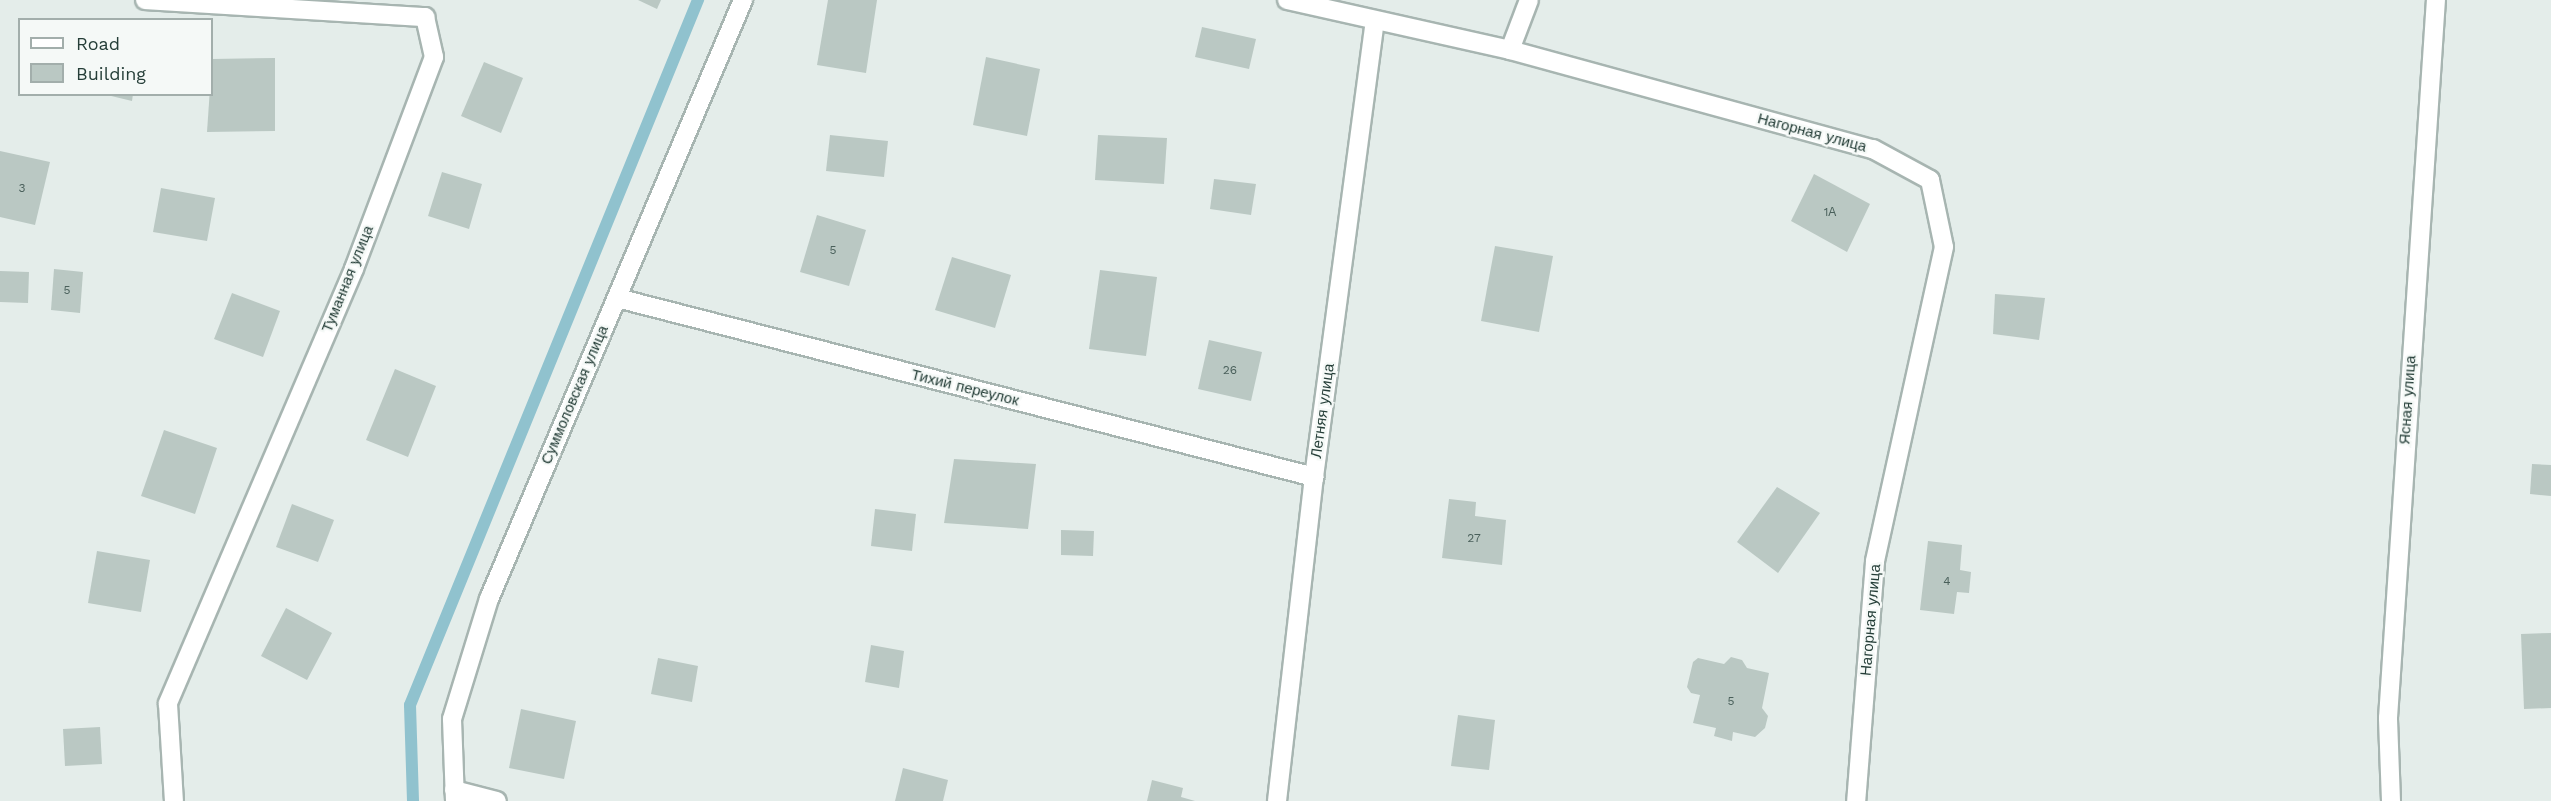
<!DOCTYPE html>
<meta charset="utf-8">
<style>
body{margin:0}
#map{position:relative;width:2551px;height:801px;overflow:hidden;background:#e4edea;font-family:"Work Sans",sans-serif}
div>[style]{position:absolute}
.stream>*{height:12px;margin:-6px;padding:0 6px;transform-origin:6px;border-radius:6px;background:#90c2ce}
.building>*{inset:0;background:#bac8c3}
.roads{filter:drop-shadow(2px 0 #a7b5b1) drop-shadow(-2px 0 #a7b5b1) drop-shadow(0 2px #a7b5b1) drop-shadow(0 -2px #a7b5b1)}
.street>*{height:18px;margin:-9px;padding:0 9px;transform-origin:9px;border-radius:9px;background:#fff}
span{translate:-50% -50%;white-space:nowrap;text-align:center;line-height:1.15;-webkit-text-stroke:4.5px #f5f9f7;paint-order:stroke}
.number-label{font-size:12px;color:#4a605b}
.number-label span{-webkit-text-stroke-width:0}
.street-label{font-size:15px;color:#253e38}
.legend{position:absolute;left:18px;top:18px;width:195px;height:78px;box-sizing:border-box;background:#f5f9f7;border:2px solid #a2aeab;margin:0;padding:8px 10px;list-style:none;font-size:18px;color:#253e38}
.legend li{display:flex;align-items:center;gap:12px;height:30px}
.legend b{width:30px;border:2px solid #a2aeab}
</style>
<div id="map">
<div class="stream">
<i style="left:413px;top:801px;width:96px;rotate:-91.8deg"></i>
<i style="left:410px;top:705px;width:762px;rotate:-67.78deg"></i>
</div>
<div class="building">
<i style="clip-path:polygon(638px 0,661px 0,657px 9px)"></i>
<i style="clip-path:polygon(828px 0,877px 0,866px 73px,817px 65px)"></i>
<i style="clip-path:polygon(1202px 27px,1256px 39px,1249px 69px,1195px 57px)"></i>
<i style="clip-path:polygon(986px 57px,1040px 69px,1027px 136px,973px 125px)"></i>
<i style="clip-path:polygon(275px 58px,275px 131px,207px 132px,212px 59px)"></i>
<i style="clip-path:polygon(484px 62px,523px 78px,501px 133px,461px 116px)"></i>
<i style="clip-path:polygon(103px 94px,133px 94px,132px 101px)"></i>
<i style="clip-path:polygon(830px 135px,888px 141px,884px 177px,826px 171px)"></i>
<i style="clip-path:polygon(1098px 135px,1167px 138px,1164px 184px,1095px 180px)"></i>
<i style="clip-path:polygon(0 151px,50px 162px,35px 225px,0 217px)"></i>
<i style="clip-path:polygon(442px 172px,482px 184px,469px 229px,428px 216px)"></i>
<i style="clip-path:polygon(1814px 174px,1870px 204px,1847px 252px,1791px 221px)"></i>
<i style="clip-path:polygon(1214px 179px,1256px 184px,1251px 215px,1210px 209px)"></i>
<i style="clip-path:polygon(161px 188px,215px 198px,207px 241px,153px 232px)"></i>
<i style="clip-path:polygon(817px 215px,866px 230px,849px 286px,800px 272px)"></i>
<i style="clip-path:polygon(1495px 246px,1553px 256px,1539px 332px,1481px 321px)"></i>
<i style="clip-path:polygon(952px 257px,1011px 275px,995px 328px,935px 310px)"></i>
<i style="clip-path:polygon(54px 269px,83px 272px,80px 313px,51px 310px)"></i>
<i style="clip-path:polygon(1100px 270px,1157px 277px,1146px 356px,1089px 349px)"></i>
<i style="clip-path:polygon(0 271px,29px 272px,28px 303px,0 302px)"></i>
<i style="clip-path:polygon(232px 293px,280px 311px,263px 357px,214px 339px)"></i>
<i style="clip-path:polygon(1995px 294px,2045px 298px,2039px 340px,1993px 334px)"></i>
<i style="clip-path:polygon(1209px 340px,1262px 352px,1251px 401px,1198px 389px)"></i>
<i style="clip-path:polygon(395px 369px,436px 386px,408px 457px,366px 440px)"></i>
<i style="clip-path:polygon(164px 430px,217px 448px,195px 514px,141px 496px)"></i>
<i style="clip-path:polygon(954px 459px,1036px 464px,1028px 529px,944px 523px)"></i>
<i style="clip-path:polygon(2532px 464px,2551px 465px,2551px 496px,2530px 494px)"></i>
<i style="clip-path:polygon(1777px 487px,1820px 513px,1778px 573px,1737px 542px)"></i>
<i style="clip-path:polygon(1449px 499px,1476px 502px,1475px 516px,1506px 520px,1502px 565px,1442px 558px)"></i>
<i style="clip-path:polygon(292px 504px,334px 520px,318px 562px,276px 547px)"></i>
<i style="clip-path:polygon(875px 509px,916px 514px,912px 551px,871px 546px)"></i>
<i style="clip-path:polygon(1061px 530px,1094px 531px,1093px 556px,1061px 555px)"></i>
<i style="clip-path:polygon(1928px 541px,1962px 545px,1960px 570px,1971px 572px,1969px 593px,1957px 592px,1954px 614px,1920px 610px)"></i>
<i style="clip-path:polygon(97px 551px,150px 560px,141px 612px,88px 603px)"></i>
<i style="clip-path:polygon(286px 608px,332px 633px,307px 680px,261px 656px)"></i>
<i style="clip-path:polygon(2551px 633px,2551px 708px,2524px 709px,2521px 634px)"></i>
<i style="clip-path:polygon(871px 645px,904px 651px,899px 688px,865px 682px)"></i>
<i style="clip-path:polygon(1731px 657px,1742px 660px,1747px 668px,1769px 673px,1762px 708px,1768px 716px,1765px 728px,1755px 737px,1733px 732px,1732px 741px,1714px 736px,1716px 728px,1693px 723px,1700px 695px,1691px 693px,1687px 687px,1693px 662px,1698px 658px,1724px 664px)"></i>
<i style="clip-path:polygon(658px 658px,698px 666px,692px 702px,651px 694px)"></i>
<i style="clip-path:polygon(521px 709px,576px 721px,564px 779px,509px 768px)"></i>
<i style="clip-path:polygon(1458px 715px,1495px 720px,1489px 770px,1451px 766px)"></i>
<i style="clip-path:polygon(100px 727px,102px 764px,65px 766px,63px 729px)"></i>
<i style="clip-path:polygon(903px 768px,948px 780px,943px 801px,895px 801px)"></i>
<i style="clip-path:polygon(1152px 780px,1183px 788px,1181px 797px,1195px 801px,1147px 801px)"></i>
</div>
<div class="roads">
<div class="street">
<i style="left:145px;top:0;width:281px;rotate:3.5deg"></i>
<i style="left:425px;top:17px;width:41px;rotate:77.3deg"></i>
<i style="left:434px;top:57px;width:227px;rotate:110.7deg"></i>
<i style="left:354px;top:269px;width:473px;rotate:113.2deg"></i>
<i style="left:168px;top:704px;width:97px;rotate:86.5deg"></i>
<i style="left:1287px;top:0;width:229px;rotate:12.6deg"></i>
<i style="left:1510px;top:50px;width:376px;rotate:15.3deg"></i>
<i style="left:1873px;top:149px;width:65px;rotate:28.5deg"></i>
<i style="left:1930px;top:180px;width:68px;rotate:78.2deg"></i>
<i style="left:1944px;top:247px;width:322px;rotate:102.4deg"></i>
<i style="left:1875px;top:562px;width:240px;rotate:94.5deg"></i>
<i style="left:1510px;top:50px;width:53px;rotate:-69.2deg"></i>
<i style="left:617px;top:298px;width:720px;rotate:14.4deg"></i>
<i style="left:454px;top:790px;width:44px;rotate:14.3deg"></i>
<i style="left:455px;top:801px;width:82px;rotate:-92.1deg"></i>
<i style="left:452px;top:719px;width:126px;rotate:-72.9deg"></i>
<i style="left:489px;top:599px;width:651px;rotate:-67.02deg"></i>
<i style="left:1277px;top:801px;width:326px;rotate:-83.5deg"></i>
<i style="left:1314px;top:477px;width:460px;rotate:-82.4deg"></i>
<i style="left:2391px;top:801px;width:83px;rotate:-92.1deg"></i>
<i style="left:2388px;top:718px;width:720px;rotate:-86.18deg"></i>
</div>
</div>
<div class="number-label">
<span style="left:22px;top:189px">3</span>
<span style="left:1830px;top:213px">1А</span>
<span style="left:833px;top:251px">5</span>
<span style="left:67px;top:291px">5</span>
<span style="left:1230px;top:371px">26</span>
<span style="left:1474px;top:539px">27</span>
<span style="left:1947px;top:582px">4</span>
<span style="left:1731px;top:702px">5</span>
</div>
<div class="street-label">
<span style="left:1812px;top:133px;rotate:15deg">Нагорная улица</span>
<span style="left:348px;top:279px;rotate:-68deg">Туманная улица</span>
<span style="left:965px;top:388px;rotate:14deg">Тихий переулок</span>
<span style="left:575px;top:395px;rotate:-67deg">Суммоловская улица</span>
<span style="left:2408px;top:400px;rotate:-86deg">Ясная улица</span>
<span style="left:1323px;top:411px;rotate:-82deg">Летняя улица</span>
<span style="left:1871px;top:620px;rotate:-85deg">Нагорная улица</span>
</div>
<ul class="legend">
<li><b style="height:8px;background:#fff"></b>Road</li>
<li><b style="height:16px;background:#bac8c3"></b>Building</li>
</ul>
</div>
